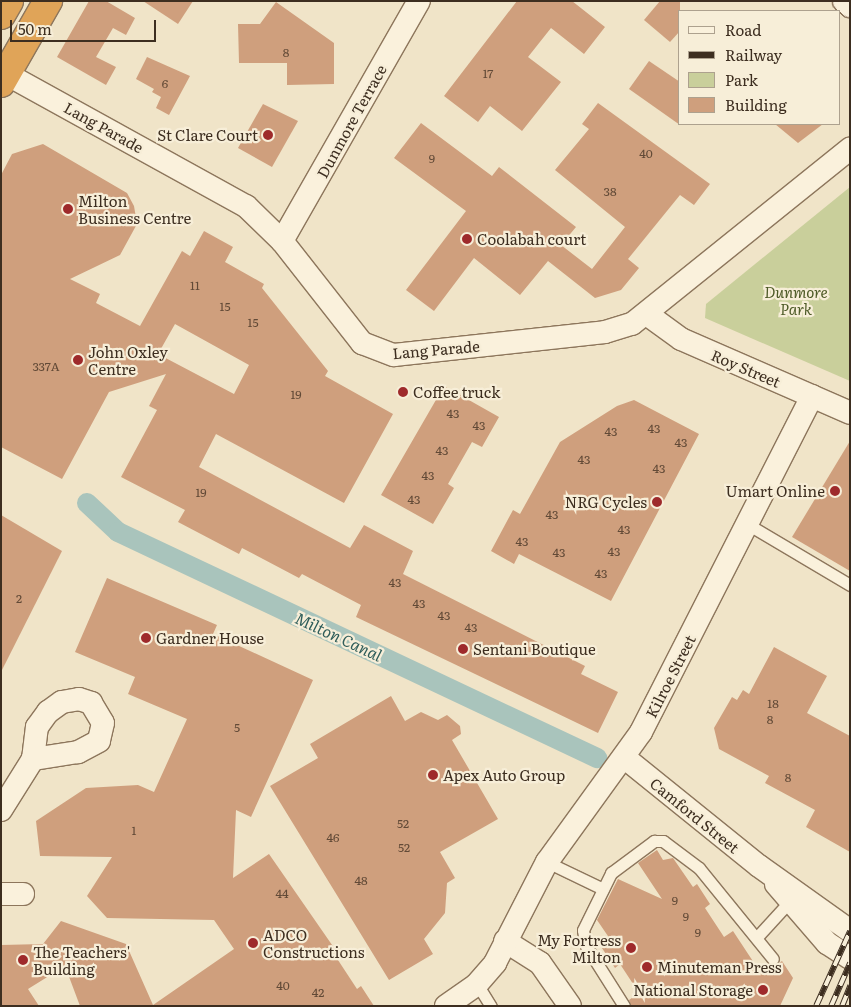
<!DOCTYPE html>
<style>
body{margin:0}
#map{position:relative;width:851px;height:1007px;overflow:hidden;background:#f0e4c8;font-family:Literata,serif}
div>[style]{position:absolute}
.green>*{inset:0;background:#c9cf9b}
.canal>*{height:20px;margin:-10px;padding:0 10px;transform-origin:10px;border-radius:10px;background:#a9c4bc}
.building>*{inset:0;background:#cf9f7d}
.roads{filter:drop-shadow(1px 0 #8d765c) drop-shadow(-1px 0 #8d765c) drop-shadow(0 1px #8d765c) drop-shadow(0 -1px #8d765c)}
.lane>*{height:11px;margin:-5.5px;padding:0 5.5px;transform-origin:5.5px;border-radius:5.5px;background:#faf1dc}
.street>*{height:22px;margin:-11px;padding:0 11px;transform-origin:11px;border-radius:11px;background:#faf1dc}
.highway>*{height:28px;margin:-14px;padding:0 14px;transform-origin:14px;border-radius:14px;background:#e0a458}
.rail>*{height:5.5px;margin-top:-2.75px;transform-origin:0;background:repeating-linear-gradient(90deg,#f7eed8 0 11px,#3d2e20 0 22px);box-sizing:border-box;border-block:1px solid #3d2e20}
.dots>*{width:14px;height:14px;translate:-50% -50%;box-sizing:border-box;border:2px solid #f7eed8;border-radius:50%}
span{translate:-50% -50%;white-space:nowrap;text-align:center;line-height:1.15;-webkit-text-stroke:4.5px #f7eed8;paint-order:stroke}
.number-label{font-size:12px;color:#624a37}
.number-label span{-webkit-text-stroke-width:0}
.street-label{font-size:15px;color:#3d2e20}
.poi-label{font-size:15px;color:#3d2e20}
.right{translate:-100% -50%;text-align:right}
.left{translate:0 -50%;text-align:left}
.park-label{font-size:15px;color:#4d5a26;font-style:italic}
.water-label{font-size:16px;color:#2f5d5a;font-style:italic}
.frame{position:absolute;inset:0;border:2px solid #3d2e20;pointer-events:none}
.legend{position:absolute;left:678px;top:10px;width:162px;height:115px;box-sizing:border-box;background:#f7eed8;border:1px solid #ada18e;margin:0;padding:6px 9px;list-style:none;font-size:15px;color:#3d2e20}
.legend li{display:flex;align-items:center;gap:10px;height:25px}
.legend b{width:25px;border:1px solid #ada18e}
.scale{position:absolute;left:10px;top:20px;width:146px;height:22px;box-sizing:border-box;border:2px solid #3d2e20;border-top:0;padding-left:6px;font-size:15px;line-height:18px;white-space:nowrap;color:#3d2e20;-webkit-text-stroke:4px #f7eed8;paint-order:stroke}
</style>
<div id="map">
<div class="green">
<i style="clip-path:polygon(850px 187px,850px 381px,705px 318px,706px 304px)"></i>
</div>
<div class="canal">
<i style="left:87px;top:503px;width:42px;rotate:43.1deg"></i>
<i style="left:118px;top:532px;width:530px;rotate:25.26deg"></i>
</div>
<div class="building">
<i style="clip-path:polygon(89px 1px,106px 1px,135px 18px,126px 35px,113px 28px,96px 57px,116px 67px,106px 85px,57px 57px)"></i>
<i style="clip-path:polygon(143px 1px,193px 1px,178px 24px)"></i>
<i style="clip-path:polygon(517px 1px,572px 1px,605px 27px,584px 54px,551px 28px,528px 57px,561px 82px,522px 131px,490px 106px,478px 122px,444px 96px)"></i>
<i style="clip-path:polygon(660px 1px,680px 1px,680px 31px,670px 42px,644px 20px)"></i>
<i style="clip-path:polygon(276px 2px,334px 43px,334px 84px,287px 85px,287px 63px,239px 63px,238px 24px,260px 24px)"></i>
<i style="clip-path:polygon(147px 57px,190px 76px,169px 115px,156px 108px,161px 97px,152px 92px,154px 89px,136px 79px)"></i>
<i style="clip-path:polygon(649px 61px,680px 82px,680px 125px,629px 89px)"></i>
<i style="clip-path:polygon(598px 103px,710px 184px,694px 205px,680px 195px,628px 259px,639px 268px,621px 290px,595px 298px,548px 261px,520px 295px,474px 258px,434px 311px,406px 290px,466px 211px,394px 158px,421px 123px,492px 176px,499px 167px,576px 227px,561px 245px,592px 269px,625px 227px,555px 170px,589px 129px,582px 124px)"></i>
<i style="clip-path:polygon(263px 104px,298px 121px,272px 167px,238px 148px)"></i>
<i style="clip-path:polygon(775px 124px,823px 124px,798px 143px)"></i>
<i style="clip-path:polygon(evenodd,43px 144px,127px 193px,134px 206px,137px 224px,120px 255px,70px 279px,100px 294px,96px 303px,140px 326px,182px 251px,190px 256px,204px 231px,233px 247px,225px 262px,264px 284px,262px 288px,328px 371px,325px 376px,393px 414px,344px 503px,216px 434px,199px 467px,350px 548px,364px 525px,413px 551px,403px 574px,585px 666px,581px 674px,618px 692px,598px 733px,356px 617px,361px 605px,302px 574px,299px 578px,242px 548px,239px 554px,178px 522px,185px 510px,121px 477px,157px 410px,149px 406px,166px 374px,109px 392px,62px 479px,1px 447px,1px 175px,12px 154px,43px 144px,175px 324px,249px 365px,234px 394px,158px 354px,175px 324px)"></i>
<i style="clip-path:polygon(444px 386px,499px 417px,482px 447px,472px 442px,448px 484px,454px 488px,433px 524px,381px 495px)"></i>
<i style="clip-path:polygon(634px 400px,699px 434px,611px 601px,519px 554px,514px 564px,491px 551px,513px 510px,520px 514px,560px 442px,617px 406px)"></i>
<i style="clip-path:polygon(850px 441px,850px 571px,792px 537px)"></i>
<i style="clip-path:polygon(1px 515px,62px 551px,1px 672px)"></i>
<i style="clip-path:polygon(107px 578px,217px 625px,213px 634px,313px 680px,251px 817px,236px 810px,233px 878px,269px 854px,339px 955px,336px 957px,357px 989px,361px 986px,374px 1006px,80px 1006px,65px 966px,28px 989px,39px 1006px,1px 1006px,1px 945px,43px 944px,61px 921px,126px 944px,153px 1005px,234px 949px,214px 920px,107px 918px,87px 896px,112px 857px,40px 856px,36px 821px,86px 788px,138px 785px,154px 792px,187px 719px,128px 694px,135px 677px,75px 652px)"></i>
<i style="clip-path:polygon(774px 647px,827px 676px,807px 713px,850px 736px,850px 852px,806px 827px,815px 810px,765px 783px,769px 776px,719px 749px,714px 728px,732px 697px,737px 700px,743px 690px,749px 694px)"></i>
<i style="clip-path:polygon(391px 696px,405px 721px,421px 712px,438px 720px,447px 715px,460px 726px,461px 734px,452px 740px,498px 819px,440px 852px,455px 878px,447px 883px,445px 913px,424px 939px,433px 954px,389px 980px,270px 786px,318px 758px,310px 744px)"></i>
<i style="clip-path:polygon(657px 850px,663px 860px,673px 858px,693px 887px,697px 884px,710px 904px,705px 908px,724px 937px,733px 931px,762px 975px,782px 961px,793px 978px,780px 1006px,631px 1006px,629px 1000px,639px 993px,620px 964px,615px 968px,602px 948px,612px 942px,597px 920px,618px 879px,662px 899px,638px 863px)"></i>
</div>
<div class="roads">
<div class="lane">
<i style="left:749px;top:525px;width:117px;rotate:30.7deg"></i>
<i style="left:547px;top:862px;width:62px;rotate:25.7deg"></i>
<i style="left:758px;top:936px;width:46px;rotate:-47.6deg"></i>
<i style="left:477px;top:984px;width:26px;rotate:58deg"></i>
<i style="left:624px;top:1006px;width:71px;rotate:-122.3deg"></i>
<i style="left:586px;top:946px;width:16px;rotate:-101deg"></i>
<i style="left:583px;top:930px;width:64px;rotate:-63.8deg"></i>
<i style="left:611px;top:873px;width:54px;rotate:-36.7deg"></i>
<i style="left:654px;top:841px;width:9px"></i>
<i style="left:663px;top:841px;width:45px;rotate:36.9deg"></i>
<i style="left:699px;top:868px;width:117px;rotate:50.9deg"></i>
</div>
<div class="street">
<i style="left:844px;top:1px;width:8px;rotate:40deg"></i>
<i style="left:1px;top:71px;width:280px;rotate:28.9deg"></i>
<i style="left:246px;top:206px;width:50px;rotate:44.2deg"></i>
<i style="left:282px;top:241px;width:130px;rotate:51.9deg"></i>
<i style="left:362px;top:343px;width:34px;rotate:21deg"></i>
<i style="left:394px;top:355px;width:212px;rotate:-6.2deg"></i>
<i style="left:605px;top:332px;width:28px;rotate:-17deg"></i>
<i style="left:632px;top:324px;width:280px;rotate:-38.8deg"></i>
<i style="left:282px;top:241px;width:276px;rotate:-60.3deg"></i>
<i style="left:648px;top:315px;width:41px;rotate:36deg"></i>
<i style="left:681px;top:339px;width:184px;rotate:23.6deg"></i>
<i style="left:625px;top:758px;width:172px;rotate:38.9deg"></i>
<i style="left:759px;top:866px;width:112px;rotate:35.5deg"></i>
<i style="left:1px;top:810px;width:60px;rotate:-57.9deg"></i>
<i style="left:33px;top:759px;width:32px;rotate:-83deg"></i>
<i style="left:37px;top:727px;width:19px;rotate:-54deg"></i>
<i style="left:48px;top:712px;width:17px;rotate:-36deg"></i>
<i style="left:62px;top:702px;width:17px;rotate:-10deg"></i>
<i style="left:79px;top:699px;width:13px;rotate:18deg"></i>
<i style="left:91px;top:703px;width:23px;rotate:59deg"></i>
<i style="left:103px;top:723px;width:18px;rotate:103deg"></i>
<i style="left:99px;top:741px;width:24px;rotate:152deg"></i>
<i style="left:78px;top:752px;width:46px;rotate:171.2deg"></i>
<i style="left:776px;top:884px;width:78px;rotate:49.2deg"></i>
<i style="left:827px;top:943px;width:27px;rotate:33deg"></i>
<i style="left:1px;top:894px;width:22px"></i>
<i style="left:505px;top:941px;width:41px;rotate:32.2deg"></i>
<i style="left:540px;top:963px;width:52px;rotate:55.1deg"></i>
<i style="left:446px;top:1006px;width:38px;rotate:-35deg"></i>
<i style="left:477px;top:984px;width:28px;rotate:-49deg"></i>
<i style="left:495px;top:963px;width:114px;rotate:-62.8deg"></i>
<i style="left:547px;top:862px;width:160px;rotate:-54.1deg"></i>
<i style="left:641px;top:732px;width:377px;rotate:-63deg"></i>
</div>
<div class="highway">
<i style="left:1px;top:15px;width:16px;rotate:-60deg"></i>
<i style="left:1px;top:83px;width:95px;rotate:-60.2deg"></i>
</div>
</div>
<div class="rail">
<i style="left:816px;top:1006px;width:82px;rotate:-65.6deg"></i>
<i style="left:831px;top:1006px;width:47px;rotate:-66.2deg"></i>
<i style="left:842px;top:1006px;width:22px;rotate:-68deg"></i>
</div>
<div class="dots">
<i style="left:268px;top:135px;background:#9e2a2b"></i>
<i style="left:68px;top:209px;background:#9e2a2b"></i>
<i style="left:467px;top:239px;background:#9e2a2b"></i>
<i style="left:78px;top:360px;background:#9e2a2b"></i>
<i style="left:403px;top:392px;background:#9e2a2b"></i>
<i style="left:835px;top:491px;background:#9e2a2b"></i>
<i style="left:657px;top:502px;background:#9e2a2b"></i>
<i style="left:146px;top:638px;background:#9e2a2b"></i>
<i style="left:463px;top:649px;background:#9e2a2b"></i>
<i style="left:433px;top:775px;background:#9e2a2b"></i>
<i style="left:253px;top:943px;background:#9e2a2b"></i>
<i style="left:631px;top:948px;background:#9e2a2b"></i>
<i style="left:23px;top:960px;background:#9e2a2b"></i>
<i style="left:647px;top:967px;background:#9e2a2b"></i>
<i style="left:763px;top:990px;background:#9e2a2b"></i>
</div>
<div class="number-label">
<span style="left:286px;top:53px">8</span>
<span style="left:488px;top:74px">17</span>
<span style="left:165px;top:84px">6</span>
<span style="left:646px;top:154px">40</span>
<span style="left:432px;top:159px">9</span>
<span style="left:610px;top:192px">38</span>
<span style="left:195px;top:286px">11</span>
<span style="left:225px;top:307px">15</span>
<span style="left:253px;top:323px">15</span>
<span style="left:46px;top:367px">337A</span>
<span style="left:296px;top:395px">19</span>
<span style="left:453px;top:414px">43</span>
<span style="left:479px;top:426px">43</span>
<span style="left:654px;top:429px">43</span>
<span style="left:611px;top:432px">43</span>
<span style="left:681px;top:443px">43</span>
<span style="left:442px;top:451px">43</span>
<span style="left:584px;top:460px">43</span>
<span style="left:659px;top:469px">43</span>
<span style="left:428px;top:476px">43</span>
<span style="left:201px;top:493px">19</span>
<span style="left:414px;top:500px">43</span>
<span style="left:552px;top:515px">43</span>
<span style="left:624px;top:530px">43</span>
<span style="left:522px;top:542px">43</span>
<span style="left:614px;top:552px">43</span>
<span style="left:559px;top:553px">43</span>
<span style="left:601px;top:574px">43</span>
<span style="left:395px;top:583px">43</span>
<span style="left:19px;top:599px">2</span>
<span style="left:419px;top:604px">43</span>
<span style="left:444px;top:616px">43</span>
<span style="left:471px;top:628px">43</span>
<span style="left:773px;top:704px">18</span>
<span style="left:770px;top:720px">8</span>
<span style="left:237px;top:728px">5</span>
<span style="left:788px;top:778px">8</span>
<span style="left:403px;top:824px">52</span>
<span style="left:134px;top:831px">1</span>
<span style="left:333px;top:838px">46</span>
<span style="left:404px;top:848px">52</span>
<span style="left:361px;top:881px">48</span>
<span style="left:282px;top:894px">44</span>
<span style="left:675px;top:901px">9</span>
<span style="left:686px;top:917px">9</span>
<span style="left:698px;top:933px">9</span>
<span style="left:283px;top:986px">40</span>
<span style="left:318px;top:993px">42</span>
</div>
<div class="street-label">
<span style="left:351px;top:121px;rotate:-61deg">Dunmore Terrace</span>
<span style="left:104px;top:127px;rotate:29deg">Lang Parade</span>
<span style="left:436px;top:349px;rotate:-5deg">Lang Parade</span>
<span style="left:746px;top:368px;rotate:23deg">Roy Street</span>
<span style="left:670px;top:676px;rotate:-63deg">Kilroe Street</span>
<span style="left:695px;top:815px;rotate:39deg">Camford Street</span>
</div>
<div class="poi-label">
<span class="right" style="left:258px;top:135px">St Clare Court</span>
<span class="left" style="left:78px;top:209px">Milton<br>Business Centre</span>
<span class="left" style="left:477px;top:239px">Coolabah court</span>
<span class="left" style="left:88px;top:360px">John Oxley<br>Centre</span>
<span class="left" style="left:413px;top:392px">Coffee truck</span>
<span class="right" style="left:825px;top:491px">Umart Online</span>
<span class="right" style="left:647px;top:502px">NRG Cycles</span>
<span class="left" style="left:156px;top:638px">Gardner House</span>
<span class="left" style="left:473px;top:649px">Sentani Boutique</span>
<span class="left" style="left:443px;top:775px">Apex Auto Group</span>
<span class="left" style="left:263px;top:943px">ADCO<br>Constructions</span>
<span class="right" style="left:621px;top:948px">My Fortress<br>Milton</span>
<span class="left" style="left:33px;top:960px">The Teachers'<br>Building</span>
<span class="left" style="left:657px;top:967px">Minuteman Press</span>
<span class="right" style="left:753px;top:990px">National Storage</span>
</div>
<div class="park-label">
<span style="left:796px;top:300px">Dunmore<br>Park</span>
</div>
<div class="water-label">
<span style="left:339px;top:636px;rotate:25deg">Milton Canal</span>
</div>
<div class="frame"></div>
<ul class="legend">
<li><b style="height:6px;background:#faf1dc"></b>Road</li>
<li><b style="height:6px;background:#3d2e20"></b>Railway</li>
<li><b style="height:14px;background:#c9cf9b"></b>Park</li>
<li><b style="height:14px;background:#cf9f7d"></b>Building</li>
</ul>
<div class="scale">50 m</div>
</div>
